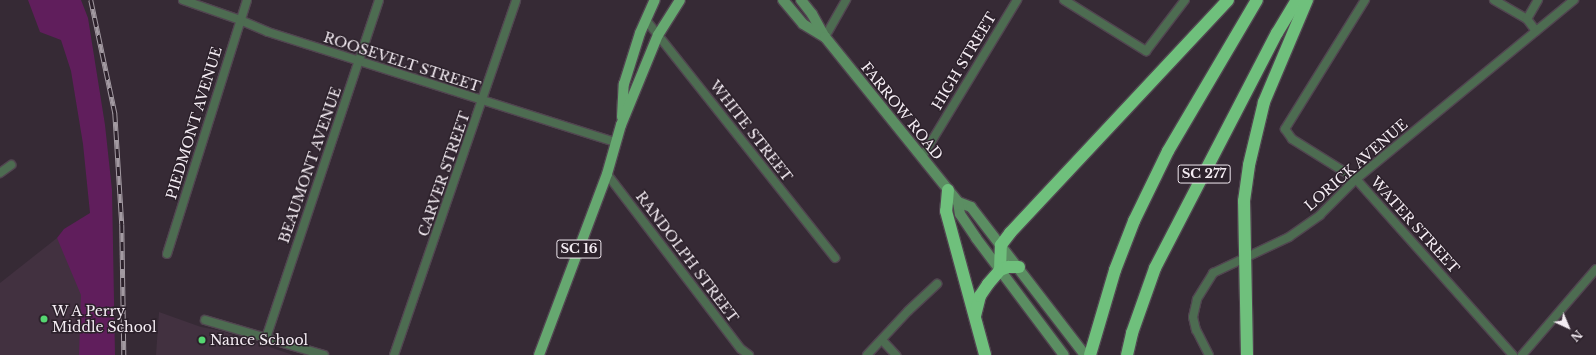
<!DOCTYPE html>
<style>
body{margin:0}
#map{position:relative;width:1596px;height:355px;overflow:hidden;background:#362a35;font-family:"Libre Baskerville",serif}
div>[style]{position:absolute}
.built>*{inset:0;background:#423140}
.green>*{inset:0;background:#601e5c}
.roads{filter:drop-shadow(1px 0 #514550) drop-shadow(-1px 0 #514550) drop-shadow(0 1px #514550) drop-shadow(0 -1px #514550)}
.minor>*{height:8px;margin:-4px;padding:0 4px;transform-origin:4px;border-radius:4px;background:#4d6c51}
.secondary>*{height:10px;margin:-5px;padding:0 5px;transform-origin:5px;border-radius:5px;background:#5b8e62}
.primary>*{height:10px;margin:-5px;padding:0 5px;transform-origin:5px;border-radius:5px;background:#66a870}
.motorway>*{height:12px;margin:-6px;padding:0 6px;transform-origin:6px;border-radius:6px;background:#6fc07c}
.rail>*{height:4.5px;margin-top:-2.25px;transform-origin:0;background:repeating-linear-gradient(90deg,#2c212b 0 9px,#a39aa2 0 18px);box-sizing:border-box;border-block:1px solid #a39aa2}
.dots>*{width:11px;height:11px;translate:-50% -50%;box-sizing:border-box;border:2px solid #2c212b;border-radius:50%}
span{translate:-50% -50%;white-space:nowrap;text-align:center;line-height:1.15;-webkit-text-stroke:3px #2c212b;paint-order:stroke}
.shield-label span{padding:1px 3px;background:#2c212b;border:1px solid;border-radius:3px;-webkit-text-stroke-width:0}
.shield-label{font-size:13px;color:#f4ecf3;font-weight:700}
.street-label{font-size:14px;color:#f4ecf3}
.poi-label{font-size:14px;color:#f4ecf3}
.left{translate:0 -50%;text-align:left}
.north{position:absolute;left:1548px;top:307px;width:40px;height:40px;-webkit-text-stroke:3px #2c212b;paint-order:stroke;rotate:136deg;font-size:11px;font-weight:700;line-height:16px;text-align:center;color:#f4ecf3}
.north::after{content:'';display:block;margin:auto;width:14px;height:18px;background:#f4ecf3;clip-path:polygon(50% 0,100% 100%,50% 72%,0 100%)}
</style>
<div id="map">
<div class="built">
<i style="clip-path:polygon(57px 238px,89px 282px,86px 355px,0 355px,0 283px)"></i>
<i style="clip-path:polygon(159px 312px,201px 327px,222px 331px,293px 355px,156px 355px)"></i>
</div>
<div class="green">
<i style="clip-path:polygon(28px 0,81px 0,88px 18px,105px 125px,112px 190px,115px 355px,79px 355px,81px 295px,57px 238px,64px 229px,90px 213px,83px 144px,71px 71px,61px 40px,40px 32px)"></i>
</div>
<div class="roads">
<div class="minor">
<i style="left:183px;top:0;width:60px;rotate:19.3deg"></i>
<i style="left:240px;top:20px;width:30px;rotate:23deg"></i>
<i style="left:268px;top:32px;width:364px;rotate:17.6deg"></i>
<i style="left:1064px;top:0;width:97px;rotate:31.9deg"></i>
<i style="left:1146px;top:51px;width:64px;rotate:-52.6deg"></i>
<i style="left:1365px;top:0;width:152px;rotate:121.8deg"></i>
<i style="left:1285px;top:129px;width:12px;rotate:55deg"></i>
<i style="left:1292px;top:139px;width:75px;rotate:32deg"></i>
<i style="left:1356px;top:179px;width:236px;rotate:48.3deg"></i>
<i style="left:1494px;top:0;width:38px;rotate:30deg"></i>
<i style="left:646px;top:20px;width:304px;rotate:51.5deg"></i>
<i style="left:1536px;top:31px;width:15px;rotate:-127deg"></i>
<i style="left:1527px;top:19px;width:22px;rotate:-60deg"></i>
<i style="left:825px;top:37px;width:43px;rotate:-60.4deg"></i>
<i style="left:922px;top:157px;width:184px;rotate:-58.8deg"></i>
<i style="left:0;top:173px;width:14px;rotate:-36deg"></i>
<i style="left:607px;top:174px;width:220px;rotate:52.6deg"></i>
<i style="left:741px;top:349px;width:10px;rotate:37deg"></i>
<i style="left:167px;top:254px;width:266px;rotate:-72.5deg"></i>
<i style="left:205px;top:320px;width:124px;rotate:16.4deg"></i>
<i style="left:266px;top:338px;width:356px;rotate:-71.5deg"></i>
<i style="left:882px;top:340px;width:21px;rotate:47deg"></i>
<i style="left:394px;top:355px;width:375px;rotate:-71deg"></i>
<i style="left:867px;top:355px;width:60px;rotate:-47deg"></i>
<i style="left:908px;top:311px;width:40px;rotate:-43deg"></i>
<i style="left:1209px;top:355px;width:28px;rotate:-117deg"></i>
<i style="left:1196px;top:330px;width:13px;rotate:-103deg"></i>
<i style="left:1193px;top:317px;width:18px;rotate:-77deg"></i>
<i style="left:1197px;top:299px;width:31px;rotate:-58deg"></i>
<i style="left:1213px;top:273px;width:84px;rotate:-25.3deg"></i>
<i style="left:1289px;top:237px;width:38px;rotate:-35deg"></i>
<i style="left:1320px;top:215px;width:51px;rotate:-45deg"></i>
<i style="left:1356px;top:179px;width:282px;rotate:-39.4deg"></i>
<i style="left:1522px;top:355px;width:113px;rotate:-49.3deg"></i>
</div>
<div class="secondary">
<i style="left:783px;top:0;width:31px;rotate:50deg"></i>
<i style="left:803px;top:24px;width:26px;rotate:31deg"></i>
<i style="left:801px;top:0;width:18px;rotate:52deg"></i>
<i style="left:812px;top:14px;width:26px;rotate:61deg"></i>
<i style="left:825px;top:37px;width:212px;rotate:51.1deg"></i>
<i style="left:958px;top:202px;width:14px;rotate:21deg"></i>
<i style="left:971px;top:207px;width:187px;rotate:52.4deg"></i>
<i style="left:958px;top:202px;width:12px;rotate:81deg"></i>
<i style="left:960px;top:214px;width:29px;rotate:56deg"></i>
<i style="left:976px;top:238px;width:146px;rotate:53.1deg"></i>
</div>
<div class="primary">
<i style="left:622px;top:117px;width:33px;rotate:-87deg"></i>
<i style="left:624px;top:84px;width:53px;rotate:-72.6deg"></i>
<i style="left:640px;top:33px;width:36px;rotate:-66deg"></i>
<i style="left:539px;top:355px;width:193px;rotate:-69.4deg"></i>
<i style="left:607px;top:174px;width:51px;rotate:-74.1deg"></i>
<i style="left:621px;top:125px;width:97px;rotate:-67.7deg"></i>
<i style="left:658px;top:35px;width:41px;rotate:-57.8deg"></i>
</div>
<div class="motorway">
<i style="left:948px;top:190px;width:21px;rotate:95deg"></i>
<i style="left:946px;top:211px;width:149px;rotate:74.8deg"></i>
<i style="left:1000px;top:270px;width:25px;rotate:-88deg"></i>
<i style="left:1001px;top:245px;width:15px;rotate:-53deg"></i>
<i style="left:1010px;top:233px;width:319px;rotate:-46.9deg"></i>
<i style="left:975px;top:316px;width:21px;rotate:-76deg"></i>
<i style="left:980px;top:296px;width:14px;rotate:-56deg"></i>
<i style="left:988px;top:284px;width:18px;rotate:-49deg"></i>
<i style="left:1000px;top:270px;width:9px;rotate:-21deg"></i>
<i style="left:1008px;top:267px;width:11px"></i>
<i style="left:1090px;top:355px;width:89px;rotate:-73.6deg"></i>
<i style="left:1115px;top:270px;width:53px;rotate:-68.8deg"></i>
<i style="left:1134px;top:221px;width:78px;rotate:-64.1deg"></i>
<i style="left:1168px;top:151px;width:175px;rotate:-59.5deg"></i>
<i style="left:1127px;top:355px;width:23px;rotate:-77deg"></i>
<i style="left:1132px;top:333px;width:69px;rotate:-70.5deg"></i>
<i style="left:1155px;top:268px;width:265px;rotate:-62.6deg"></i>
<i style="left:1277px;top:33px;width:39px;rotate:-59deg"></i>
<i style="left:1247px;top:355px;width:154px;rotate:-91.1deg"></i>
<i style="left:1244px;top:201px;width:36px;rotate:-82deg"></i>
<i style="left:1249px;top:165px;width:65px;rotate:-76.6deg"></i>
<i style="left:1264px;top:102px;width:111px;rotate:-67.1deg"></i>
</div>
</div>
<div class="rail">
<i style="left:91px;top:0;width:116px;rotate:78deg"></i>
<i style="left:115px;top:113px;width:111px;rotate:86.4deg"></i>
<i style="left:122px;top:224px;width:131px;rotate:89.1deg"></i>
</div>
<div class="dots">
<i style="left:44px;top:319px;background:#55d671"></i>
<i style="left:202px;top:340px;background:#55d671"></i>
</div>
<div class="shield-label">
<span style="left:1204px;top:174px">SC 277</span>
<span style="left:579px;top:249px">SC 16</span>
</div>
<div class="street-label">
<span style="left:964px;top:61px;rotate:-59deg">HIGH STREET</span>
<span style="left:402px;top:62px;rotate:18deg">ROOSEVELT STREET</span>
<span style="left:902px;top:111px;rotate:51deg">FARROW ROAD</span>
<span style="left:194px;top:123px;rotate:-73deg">PIEDMONT AVENUE</span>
<span style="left:751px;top:131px;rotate:52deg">WHITE STREET</span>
<span style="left:310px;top:165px;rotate:-71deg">BEAUMONT AVENUE</span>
<span style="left:1356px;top:165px;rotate:-41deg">LORICK AVENUE</span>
<span style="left:444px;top:174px;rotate:-71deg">CARVER STREET</span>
<span style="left:1415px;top:225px;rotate:48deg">WATER STREET</span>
<span style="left:687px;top:257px;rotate:53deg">RANDOLPH STREET</span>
</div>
<div class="poi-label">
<span class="left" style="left:52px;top:319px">W A Perry<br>Middle School</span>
<span class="left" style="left:210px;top:340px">Nance School</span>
</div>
<div class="north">N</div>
</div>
